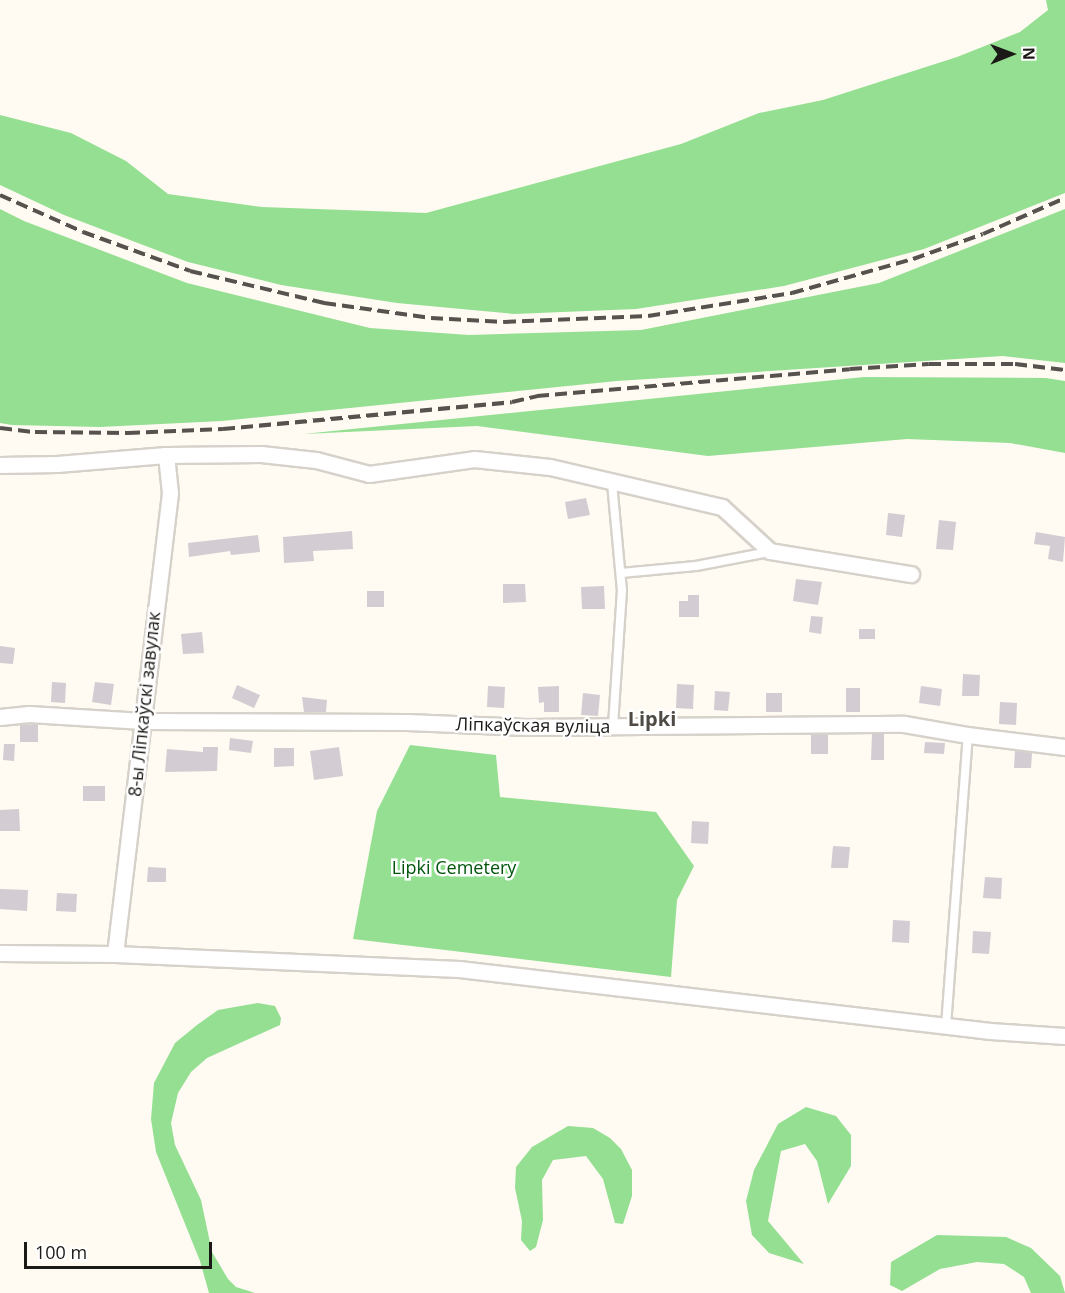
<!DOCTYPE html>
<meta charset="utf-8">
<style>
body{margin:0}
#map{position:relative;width:1065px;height:1293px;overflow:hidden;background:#fffaf2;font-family:"Open Sans",sans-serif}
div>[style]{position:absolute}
.green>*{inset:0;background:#94df92}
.building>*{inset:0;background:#d3ccd3}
.roads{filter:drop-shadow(2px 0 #d6d1ca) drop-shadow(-2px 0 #d6d1ca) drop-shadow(0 2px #d6d1ca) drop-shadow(0 -2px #d6d1ca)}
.lane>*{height:8px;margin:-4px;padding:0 4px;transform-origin:4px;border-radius:4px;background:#fff}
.street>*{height:15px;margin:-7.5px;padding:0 7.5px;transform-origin:7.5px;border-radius:7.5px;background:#fff}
.rail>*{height:4px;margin-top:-2px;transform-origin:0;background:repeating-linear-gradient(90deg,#56534f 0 12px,transparent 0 18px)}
span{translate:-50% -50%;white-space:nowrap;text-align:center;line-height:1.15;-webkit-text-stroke:5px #fff;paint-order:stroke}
.street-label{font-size:18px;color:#1c1a17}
.park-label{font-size:18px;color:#01560c}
.neighbourhood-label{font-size:20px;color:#4f4b44;font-weight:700}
.north{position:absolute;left:981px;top:24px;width:60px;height:60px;-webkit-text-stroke:4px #fff;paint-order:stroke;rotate:89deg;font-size:16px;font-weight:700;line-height:24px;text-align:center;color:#1c1a17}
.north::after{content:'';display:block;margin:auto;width:21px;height:27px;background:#1c1a17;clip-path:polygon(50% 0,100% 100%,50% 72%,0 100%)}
.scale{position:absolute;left:24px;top:1242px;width:188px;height:27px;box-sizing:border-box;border:3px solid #1c1a17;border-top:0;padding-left:8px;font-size:18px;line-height:21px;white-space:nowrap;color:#1c1a17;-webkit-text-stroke:4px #fff;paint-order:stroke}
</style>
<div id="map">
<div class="green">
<i style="clip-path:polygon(1046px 0,1065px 0,1065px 193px,924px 249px,784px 286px,636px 309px,514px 314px,397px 303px,281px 285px,188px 262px,64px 215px,0 185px,0 115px,71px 133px,126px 161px,168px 194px,262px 207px,426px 213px,681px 144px,759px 113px,823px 100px,957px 57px,1020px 32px,1048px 10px)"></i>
<i style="clip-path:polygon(0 209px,24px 221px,187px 283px,370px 328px,469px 335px,641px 330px,879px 283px,1065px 209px,1065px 363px,1003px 356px,617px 381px,222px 421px,100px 427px,12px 425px,0 423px)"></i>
<i style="clip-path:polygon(864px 377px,1046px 378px,1065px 381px,1065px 453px,1010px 443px,907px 439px,708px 456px,477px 426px,303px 434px)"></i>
<i style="clip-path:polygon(410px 745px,496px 755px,500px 797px,656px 812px,694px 866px,677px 900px,671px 977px,353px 939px,377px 811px)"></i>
<i style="clip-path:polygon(258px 1003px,275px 1006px,281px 1018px,280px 1025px,207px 1058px,191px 1072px,178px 1093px,171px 1123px,175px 1145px,201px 1200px,212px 1252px,228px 1279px,236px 1287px,255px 1293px,209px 1293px,200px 1261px,156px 1152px,151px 1119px,154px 1083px,175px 1043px,197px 1025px,218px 1010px)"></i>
<i style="clip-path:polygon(806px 1107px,836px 1116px,851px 1135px,851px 1166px,828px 1204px,817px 1161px,805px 1144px,781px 1151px,768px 1221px,804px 1264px,769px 1253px,752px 1235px,746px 1201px,754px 1170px,778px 1124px)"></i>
<i style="clip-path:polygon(568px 1126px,593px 1128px,610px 1138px,621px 1149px,632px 1170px,632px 1196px,623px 1224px,615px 1223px,603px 1179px,586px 1156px,553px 1160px,542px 1180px,543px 1220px,536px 1247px,530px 1251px,521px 1240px,522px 1221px,515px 1188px,516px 1167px,532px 1147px)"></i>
<i style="clip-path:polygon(937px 1235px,1006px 1237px,1031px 1248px,1060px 1276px,1065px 1293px,1031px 1293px,1024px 1277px,1004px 1264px,977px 1262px,940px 1269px,902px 1291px,890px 1285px,891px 1262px)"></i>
</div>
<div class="building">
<i style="clip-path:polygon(586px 498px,590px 515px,568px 519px,565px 502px)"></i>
<i style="clip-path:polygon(888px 513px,905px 515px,902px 537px,886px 535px)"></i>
<i style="clip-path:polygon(939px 520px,956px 522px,953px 550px,936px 549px)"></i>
<i style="clip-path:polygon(352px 531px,353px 549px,313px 551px,314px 561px,284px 563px,283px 537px)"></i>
<i style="clip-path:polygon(1036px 532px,1065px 537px,1063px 562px,1048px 559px,1050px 546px,1034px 544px)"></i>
<i style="clip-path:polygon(258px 535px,260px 552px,231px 555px,230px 551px,189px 557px,188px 543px)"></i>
<i style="clip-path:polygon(796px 579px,822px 582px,818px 605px,793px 601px)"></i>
<i style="clip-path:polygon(503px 584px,525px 584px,526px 602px,503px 603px)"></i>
<i style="clip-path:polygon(604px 586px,605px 609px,582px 609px,581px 587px)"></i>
<i style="clip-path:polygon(367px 591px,384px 591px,384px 607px,367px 607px)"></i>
<i style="clip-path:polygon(688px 595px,699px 595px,699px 617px,679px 617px,679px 601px,688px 601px)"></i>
<i style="clip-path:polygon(811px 616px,823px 617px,821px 634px,809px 632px)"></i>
<i style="clip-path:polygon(859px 629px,875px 629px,875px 639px,859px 639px)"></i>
<i style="clip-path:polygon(202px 632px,204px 653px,183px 654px,181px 634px)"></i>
<i style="clip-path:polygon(0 646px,15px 648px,13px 664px,0 663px)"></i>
<i style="clip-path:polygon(963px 674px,980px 675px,979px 696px,962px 696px)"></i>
<i style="clip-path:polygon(52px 682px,66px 683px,65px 703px,51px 702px)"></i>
<i style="clip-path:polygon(95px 682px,114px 684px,111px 705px,92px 702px)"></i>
<i style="clip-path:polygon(677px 684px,694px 685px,693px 709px,676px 708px)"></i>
<i style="clip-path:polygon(237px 685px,260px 695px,254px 708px,232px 698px)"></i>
<i style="clip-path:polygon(488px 686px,505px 687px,504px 708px,487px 707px)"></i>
<i style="clip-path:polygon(559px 686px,559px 712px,544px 712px,544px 702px,539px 703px,538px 687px)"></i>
<i style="clip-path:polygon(921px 686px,942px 689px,940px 706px,919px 703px)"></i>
<i style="clip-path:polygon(846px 688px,860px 688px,860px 712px,846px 712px)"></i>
<i style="clip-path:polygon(715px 691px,730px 692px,728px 711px,714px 710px)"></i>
<i style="clip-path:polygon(583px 693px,600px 695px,598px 716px,581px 715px)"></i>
<i style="clip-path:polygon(766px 693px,782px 693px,782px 712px,766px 712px)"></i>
<i style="clip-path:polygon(302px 697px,327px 700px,326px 712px,304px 712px)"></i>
<i style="clip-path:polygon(1000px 702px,1017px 703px,1016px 725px,999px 724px)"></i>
<i style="clip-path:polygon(38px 724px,38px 742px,20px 742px,20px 725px)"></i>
<i style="clip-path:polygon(811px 734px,828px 734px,828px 754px,811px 754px)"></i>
<i style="clip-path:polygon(872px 734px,884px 734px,884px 760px,871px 760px)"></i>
<i style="clip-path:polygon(230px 738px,253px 741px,251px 753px,229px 750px)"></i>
<i style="clip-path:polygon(925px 742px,945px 743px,944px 754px,924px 753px)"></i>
<i style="clip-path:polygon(4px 744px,15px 744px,14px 761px,3px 760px)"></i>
<i style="clip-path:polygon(203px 747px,218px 747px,217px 771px,165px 772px,167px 749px,203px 752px)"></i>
<i style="clip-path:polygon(339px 747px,343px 776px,314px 780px,310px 751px)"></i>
<i style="clip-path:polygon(274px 748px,294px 748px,294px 766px,274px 767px)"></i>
<i style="clip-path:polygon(1015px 751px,1032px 753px,1031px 768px,1014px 768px)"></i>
<i style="clip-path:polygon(83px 786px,105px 786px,105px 801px,83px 801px)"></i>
<i style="clip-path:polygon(19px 809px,20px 831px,0 831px,0 810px)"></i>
<i style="clip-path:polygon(692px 821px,709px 822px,708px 844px,691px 843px)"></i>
<i style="clip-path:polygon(833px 846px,850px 847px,848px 868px,831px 868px)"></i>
<i style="clip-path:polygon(148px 867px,166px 868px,166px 882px,147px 882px)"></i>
<i style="clip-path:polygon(985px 877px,1002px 878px,1001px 899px,983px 898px)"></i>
<i style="clip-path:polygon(0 889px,28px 890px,27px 911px,0 909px)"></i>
<i style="clip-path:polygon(57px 893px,77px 894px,76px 912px,56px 911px)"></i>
<i style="clip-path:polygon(893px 920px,910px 921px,909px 943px,892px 942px)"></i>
<i style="clip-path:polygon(973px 931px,991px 932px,989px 954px,972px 953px)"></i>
</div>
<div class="roads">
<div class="lane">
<i style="left:612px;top:483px;width:107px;rotate:84.7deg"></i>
<i style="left:622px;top:590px;width:136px;rotate:93.8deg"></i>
<i style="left:621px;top:573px;width:75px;rotate:-5.3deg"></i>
<i style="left:696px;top:566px;width:74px;rotate:-10.9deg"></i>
<i style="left:946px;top:1026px;width:292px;rotate:-85.7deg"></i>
</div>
<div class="street">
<i style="left:0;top:465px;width:57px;rotate:-1deg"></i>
<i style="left:57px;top:464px;width:109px;rotate:-4.7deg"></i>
<i style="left:166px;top:455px;width:95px;rotate:-0.6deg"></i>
<i style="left:261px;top:454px;width:55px;rotate:6.2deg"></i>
<i style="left:316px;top:460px;width:55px;rotate:14.8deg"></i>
<i style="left:369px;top:474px;width:106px;rotate:-8.1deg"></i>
<i style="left:474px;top:459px;width:76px;rotate:6deg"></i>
<i style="left:550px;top:467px;width:177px;rotate:13.1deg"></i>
<i style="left:722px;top:507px;width:65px;rotate:42.5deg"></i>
<i style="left:770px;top:551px;width:143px;rotate:9.3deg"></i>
<i style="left:0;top:717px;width:29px;rotate:-6deg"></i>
<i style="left:29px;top:714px;width:114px;rotate:3.5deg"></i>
<i style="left:143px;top:721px;width:264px;rotate:0.2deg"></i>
<i style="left:407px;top:722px;width:118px;rotate:2.4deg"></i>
<i style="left:525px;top:727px;width:379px;rotate:-0.5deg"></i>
<i style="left:904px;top:724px;width:65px;rotate:9.8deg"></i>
<i style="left:968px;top:735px;width:98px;rotate:7.1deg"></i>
<i style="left:0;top:953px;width:115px;rotate:0.5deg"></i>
<i style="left:115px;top:954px;width:344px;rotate:2.5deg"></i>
<i style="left:459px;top:969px;width:535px;rotate:6.66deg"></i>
<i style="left:990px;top:1031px;width:75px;rotate:3.8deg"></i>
<i style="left:115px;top:954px;width:464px;rotate:-83.2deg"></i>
<i style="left:170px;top:493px;width:38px;rotate:-96deg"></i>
</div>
</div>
<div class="rail">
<i style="left:0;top:195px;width:91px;rotate:24deg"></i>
<i style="left:83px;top:232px;width:114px;rotate:20deg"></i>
<i style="left:190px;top:271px;width:138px;rotate:13.4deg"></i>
<i style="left:324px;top:303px;width:108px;rotate:8deg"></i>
<i style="left:431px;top:318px;width:73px;rotate:3.1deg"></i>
<i style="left:504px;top:322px;width:144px;rotate:-2.4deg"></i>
<i style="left:648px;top:316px;width:146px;rotate:-9.1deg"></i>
<i style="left:792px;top:293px;width:126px;rotate:-15.7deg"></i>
<i style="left:913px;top:259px;width:74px;rotate:-19.7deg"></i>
<i style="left:983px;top:234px;width:90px;rotate:-23.7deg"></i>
<i style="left:0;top:428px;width:35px;rotate:7deg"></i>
<i style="left:35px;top:432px;width:93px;rotate:0.6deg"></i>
<i style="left:128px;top:433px;width:95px;rotate:-2.4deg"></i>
<i style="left:223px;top:429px;width:290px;rotate:-5.3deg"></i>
<i style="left:512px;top:402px;width:26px;rotate:-13deg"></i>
<i style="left:537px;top:396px;width:314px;rotate:-4.9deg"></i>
<i style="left:850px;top:369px;width:79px;rotate:-3.6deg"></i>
<i style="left:929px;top:364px;width:86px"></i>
<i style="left:1015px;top:364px;width:50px;rotate:6.8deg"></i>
</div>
<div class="street-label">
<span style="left:144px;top:704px;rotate:-84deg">8-ы Ліпкаўскі завулак</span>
<span style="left:533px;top:725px;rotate:1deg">Ліпкаўская вуліца</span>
</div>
<div class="park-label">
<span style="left:454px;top:867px">Lipki Cemetery</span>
</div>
<div class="neighbourhood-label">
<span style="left:652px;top:718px">Lipki</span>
</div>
<div class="north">N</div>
<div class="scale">100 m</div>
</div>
